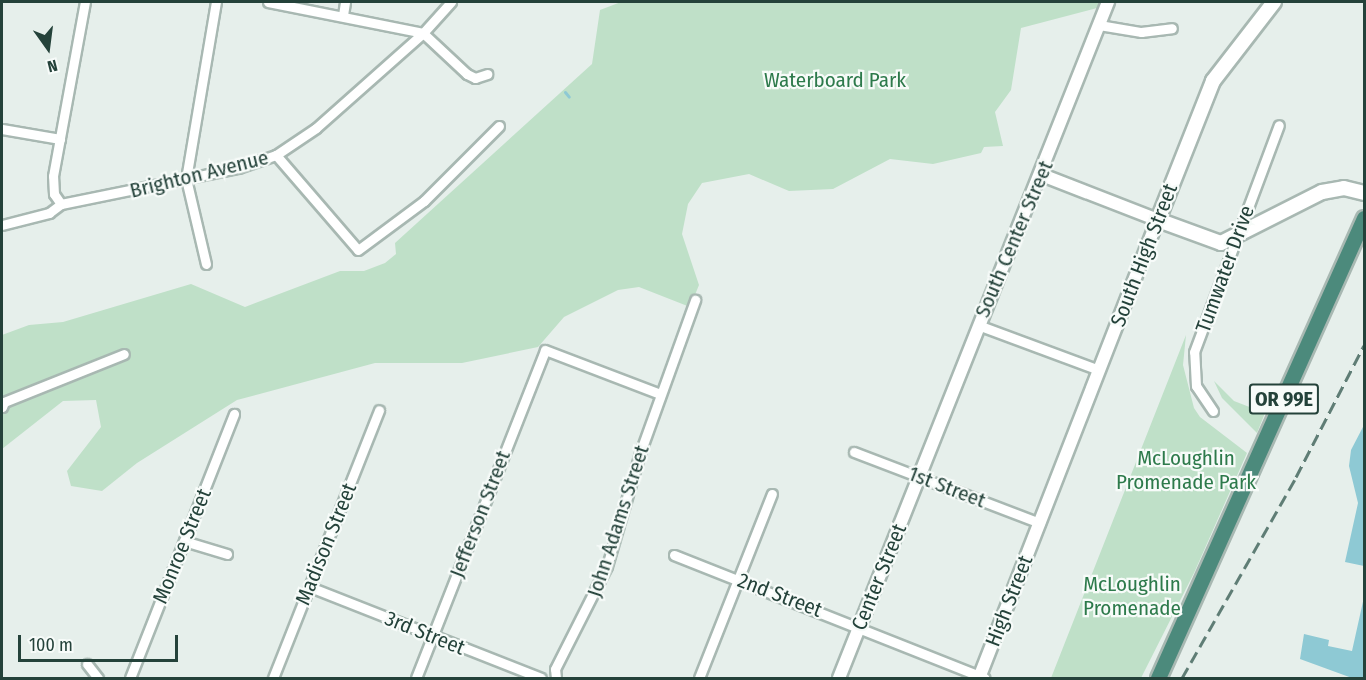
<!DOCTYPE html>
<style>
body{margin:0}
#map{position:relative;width:1366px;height:680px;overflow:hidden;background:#e6efeb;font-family:"Fira Sans Condensed",sans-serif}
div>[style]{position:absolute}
.green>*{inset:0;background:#bfe0c8}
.water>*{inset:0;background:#8ec9d4}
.stream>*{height:3px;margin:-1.5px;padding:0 1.5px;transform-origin:1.5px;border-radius:1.5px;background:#8ec9d4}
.roads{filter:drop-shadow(2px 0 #a8b8b2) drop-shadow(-2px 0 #a8b8b2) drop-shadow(0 2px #a8b8b2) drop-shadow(0 -2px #a8b8b2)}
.minor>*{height:9px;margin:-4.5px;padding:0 4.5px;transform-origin:4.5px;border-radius:4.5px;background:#fff}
.tertiary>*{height:12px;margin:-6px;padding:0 6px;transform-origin:6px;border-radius:6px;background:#fff}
.secondary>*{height:14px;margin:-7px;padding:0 7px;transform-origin:7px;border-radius:7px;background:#fff}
.trunk>*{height:15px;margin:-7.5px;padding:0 7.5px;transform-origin:7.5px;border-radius:7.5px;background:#4c8a7c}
.rail>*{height:3px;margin-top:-1.5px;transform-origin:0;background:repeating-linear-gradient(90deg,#5f7d75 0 12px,transparent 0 18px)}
span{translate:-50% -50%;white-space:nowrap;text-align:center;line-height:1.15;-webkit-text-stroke:4.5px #f7fbf9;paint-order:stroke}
.shield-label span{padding:2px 4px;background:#f7fbf9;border:2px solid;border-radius:4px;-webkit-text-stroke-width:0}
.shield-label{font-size:20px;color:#24423a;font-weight:700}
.park-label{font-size:21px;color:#2d7a4b}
.street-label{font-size:21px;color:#24423a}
.frame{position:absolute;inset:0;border:3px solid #24423a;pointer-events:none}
.north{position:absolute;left:18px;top:18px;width:60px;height:60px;-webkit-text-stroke:4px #f7fbf9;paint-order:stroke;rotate:166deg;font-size:16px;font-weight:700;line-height:24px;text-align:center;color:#24423a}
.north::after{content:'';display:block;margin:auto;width:21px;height:27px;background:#24423a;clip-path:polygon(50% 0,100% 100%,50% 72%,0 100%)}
.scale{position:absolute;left:18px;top:635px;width:160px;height:27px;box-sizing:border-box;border:3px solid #24423a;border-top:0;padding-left:8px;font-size:18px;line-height:21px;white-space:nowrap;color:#24423a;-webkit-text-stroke:4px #f7fbf9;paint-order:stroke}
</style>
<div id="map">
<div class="green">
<i style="clip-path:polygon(621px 2px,1120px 2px,1021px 28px,1011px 90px,995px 112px,1003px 146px,984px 147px,981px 153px,933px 164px,890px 159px,833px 189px,789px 191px,749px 174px,702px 183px,688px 204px,682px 234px,699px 285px,690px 307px,639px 287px,618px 290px,564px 317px,538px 347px,462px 363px,375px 363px,237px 400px,137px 463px,102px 491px,71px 486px,67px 471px,101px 427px,96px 400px,63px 401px,2px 449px,2px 335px,29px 325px,63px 322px,191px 284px,245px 307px,340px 271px,364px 271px,385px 263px,396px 254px,395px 243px,592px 64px,600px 10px)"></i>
<i style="clip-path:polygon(1186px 335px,1183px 365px,1194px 408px,1200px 417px,1247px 453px,1194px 573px,1141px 678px,1051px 678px)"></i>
<i style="clip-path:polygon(1214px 381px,1234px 401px,1265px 413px,1257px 433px,1222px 398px)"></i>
</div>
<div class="water">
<i style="clip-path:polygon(1364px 425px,1364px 566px,1345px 562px,1358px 503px,1349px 466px,1351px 450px)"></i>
<i style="clip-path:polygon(1364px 597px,1364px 678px,1352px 678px,1300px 659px,1304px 634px,1329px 640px,1328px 646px,1352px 651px)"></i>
</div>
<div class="stream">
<i style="left:565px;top:92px;width:6px;rotate:51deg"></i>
</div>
<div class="roads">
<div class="minor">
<i style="left:268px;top:2px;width:158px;rotate:11.3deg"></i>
<i style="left:423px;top:33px;width:60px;rotate:43deg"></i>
<i style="left:467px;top:74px;width:9px;rotate:27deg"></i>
<i style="left:475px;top:78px;width:13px;rotate:-18deg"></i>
<i style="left:343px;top:15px;width:13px;rotate:-81deg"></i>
<i style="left:1099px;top:25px;width:43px;rotate:9.5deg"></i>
<i style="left:1141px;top:32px;width:31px;rotate:-7deg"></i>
<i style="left:2px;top:129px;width:59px;rotate:9.8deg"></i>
<i style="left:276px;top:155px;width:125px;rotate:49.2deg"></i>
<i style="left:358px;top:250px;width:82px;rotate:-36.6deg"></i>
<i style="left:424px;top:201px;width:106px;rotate:-45deg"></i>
<i style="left:61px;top:204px;width:12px;rotate:-125deg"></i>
<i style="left:54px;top:194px;width:18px;rotate:-93deg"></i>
<i style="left:53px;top:176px;width:177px;rotate:-79.6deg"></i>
<i style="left:2px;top:225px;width:49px;rotate:-14.3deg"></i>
<i style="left:49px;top:213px;width:15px;rotate:-37deg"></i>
<i style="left:61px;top:204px;width:181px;rotate:-11.5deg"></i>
<i style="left:238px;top:168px;width:40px;rotate:-18.9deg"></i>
<i style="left:276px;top:155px;width:48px;rotate:-34deg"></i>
<i style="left:316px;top:128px;width:143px;rotate:-41.6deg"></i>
<i style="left:423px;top:33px;width:42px;rotate:-47.9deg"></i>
<i style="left:206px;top:264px;width:87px;rotate:-103.2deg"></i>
<i style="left:186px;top:179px;width:180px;rotate:-80.4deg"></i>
<i style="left:978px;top:325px;width:129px;rotate:20.4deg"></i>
<i style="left:2px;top:407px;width:5px;rotate:-68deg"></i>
<i style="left:4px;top:402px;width:129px;rotate:-21.8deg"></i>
<i style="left:1213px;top:411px;width:30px;rotate:-124deg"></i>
<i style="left:1196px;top:386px;width:34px;rotate:-93deg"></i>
<i style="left:1194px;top:352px;width:242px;rotate:-69.5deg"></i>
<i style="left:854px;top:452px;width:199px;rotate:20.9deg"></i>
<i style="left:184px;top:541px;width:45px;rotate:16.8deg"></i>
<i style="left:674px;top:555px;width:334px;rotate:21.6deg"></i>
<i style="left:310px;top:587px;width:248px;rotate:21.5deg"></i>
<i style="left:87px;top:664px;width:18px;rotate:52deg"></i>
<i style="left:130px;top:678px;width:284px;rotate:-68.5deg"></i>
<i style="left:273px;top:678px;width:288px;rotate:-68.4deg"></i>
<i style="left:416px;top:678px;width:352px;rotate:-68.5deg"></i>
<i style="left:545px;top:350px;width:123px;rotate:20.9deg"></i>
<i style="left:556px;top:678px;width:9px;rotate:-96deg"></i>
<i style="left:555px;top:669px;width:115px;rotate:-63.2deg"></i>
<i style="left:607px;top:566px;width:118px;rotate:-73.7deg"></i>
<i style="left:640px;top:453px;width:163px;rotate:-70.2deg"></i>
<i style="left:699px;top:678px;width:198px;rotate:-68.4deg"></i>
</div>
<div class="tertiary">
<i style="left:839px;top:678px;width:728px;rotate:-68.3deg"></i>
<i style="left:979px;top:678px;width:492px;rotate:-68.7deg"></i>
<i style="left:1158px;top:220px;width:124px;rotate:-158.8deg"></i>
</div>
<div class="secondary">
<i style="left:1274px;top:2px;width:100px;rotate:127.7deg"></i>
<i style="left:1213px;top:81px;width:149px;rotate:111.6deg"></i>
<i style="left:1158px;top:220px;width:67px;rotate:20.1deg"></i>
<i style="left:1221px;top:243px;width:113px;rotate:-26.8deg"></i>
<i style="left:1322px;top:192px;width:22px;rotate:-10deg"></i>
<i style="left:1344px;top:188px;width:21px;rotate:14deg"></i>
</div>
<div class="trunk">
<i style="left:1158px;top:678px;width:504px;rotate:-65.88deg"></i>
</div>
</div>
<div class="rail">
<i style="left:1182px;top:678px;width:231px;rotate:-60.4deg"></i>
<i style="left:1296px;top:477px;width:148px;rotate:-62.7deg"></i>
</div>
<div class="shield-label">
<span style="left:1284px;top:399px">OR 99E</span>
</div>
<div class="park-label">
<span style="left:835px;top:80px">Waterboard Park</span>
<span style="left:1186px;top:470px">McLoughlin<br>Promenade Park</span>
<span style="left:1132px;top:596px">McLoughlin<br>Promenade</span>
</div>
<div class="street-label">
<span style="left:199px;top:174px;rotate:-14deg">Brighton Avenue</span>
<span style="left:1014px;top:239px;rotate:-67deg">South Center Street</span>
<span style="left:1144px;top:255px;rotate:-69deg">South High Street</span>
<span style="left:1225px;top:269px;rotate:-70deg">Tumwater Drive</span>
<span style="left:947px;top:487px;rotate:21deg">1st Street</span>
<span style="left:480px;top:514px;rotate:-69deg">Jefferson Street</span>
<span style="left:618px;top:521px;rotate:-72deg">John Adams Street</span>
<span style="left:326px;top:544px;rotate:-68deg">Madison Street</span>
<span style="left:182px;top:546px;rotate:-68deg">Monroe Street</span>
<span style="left:879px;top:577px;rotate:-68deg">Center Street</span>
<span style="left:780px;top:595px;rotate:21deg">2nd Street</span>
<span style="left:1009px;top:601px;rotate:-69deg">High Street</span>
<span style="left:425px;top:633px;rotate:22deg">3rd Street</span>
</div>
<div class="frame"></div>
<div class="north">N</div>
<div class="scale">100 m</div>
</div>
